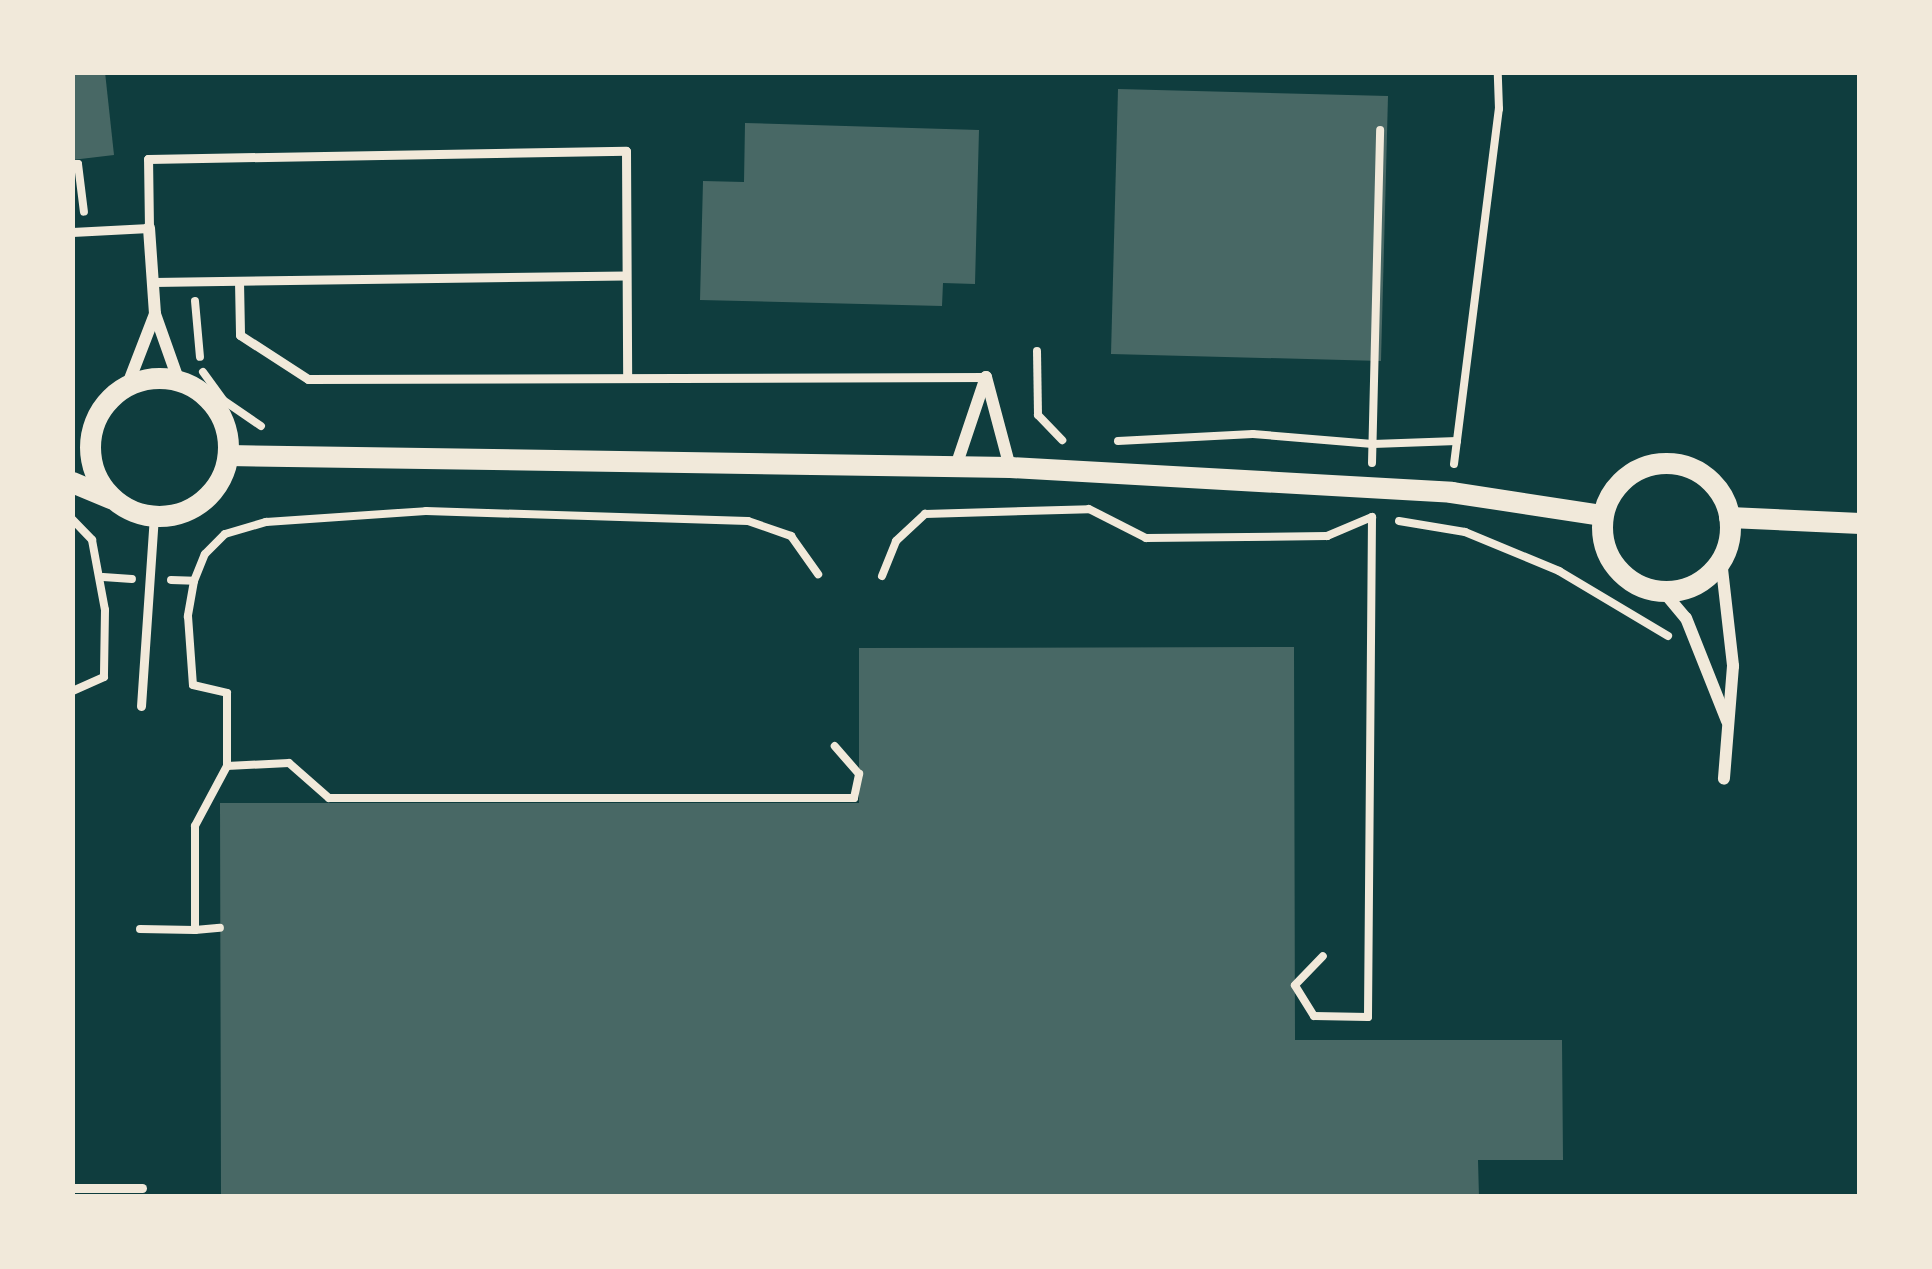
<!DOCTYPE html>
<style>
body{margin:0}
#map{position:relative;width:1932px;height:1269px;overflow:hidden;background:#0f3d3e;font-family:"PT Sans Narrow",sans-serif}
div>[style]{position:absolute}
.building>*{inset:0;background:#486865}
.path>*{height:8px;margin:-4px;padding:0 4px;transform-origin:4px;border-radius:4px;background:#f1e9da}
.service>*{height:9px;margin:-4.5px;padding:0 4.5px;transform-origin:4.5px;border-radius:4.5px;background:#f1e9da}
.minor>*{height:12px;margin:-6px;padding:0 6px;transform-origin:6px;border-radius:6px;background:#f1e9da}
.tertiary>*{height:21px;margin:-10.5px;padding:0 10.5px;transform-origin:10.5px;border-radius:10.5px;background:#f1e9da}
.tertiary>.ring{margin:-10.5px;padding:0;box-sizing:content-box;background:none;border:21px solid #f1e9da;border-radius:50%}
span{translate:-50% -50%;white-space:nowrap;text-align:center;line-height:1.15;-webkit-text-stroke:10px #f1e9da;paint-order:stroke}
.frame{position:absolute;inset:0;border:75px solid #f1e9da;pointer-events:none}
</style>
<div id="map">
<div class="building">
<i style="clip-path:polygon(72px 72px,105px 72px,114px 155px,72px 160px)"></i>
<i style="clip-path:polygon(1118px 89px,1388px 96px,1381px 361px,1111px 354px)"></i>
<i style="clip-path:polygon(745px 123px,979px 130px,975px 284px,943px 283px,942px 306px,700px 300px,703px 181px,744px 182px)"></i>
<i style="clip-path:polygon(1294px 647px,1295px 1040px,1562px 1040px,1563px 1160px,1478px 1160px,1479px 1197px,221px 1197px,220px 803px,859px 803px,859px 648px)"></i>
</div>
<div class="path">
<i style="left:72px;top:164px;width:6px"></i>
<i style="left:78px;top:164px;width:48px;rotate:82.9deg"></i>
<i style="left:195px;top:301px;width:56px;rotate:84.9deg"></i>
<i style="left:1037px;top:351px;width:64px;rotate:89.1deg"></i>
<i style="left:1038px;top:415px;width:35px;rotate:46deg"></i>
<i style="left:203px;top:372px;width:34px;rotate:54deg"></i>
<i style="left:223px;top:400px;width:46px;rotate:34.4deg"></i>
<i style="left:1118px;top:441px;width:135px;rotate:-3deg"></i>
<i style="left:1253px;top:434px;width:120px;rotate:4.8deg"></i>
<i style="left:1373px;top:444px;width:84px;rotate:-2deg"></i>
<i style="left:1372px;top:463px;width:333px;rotate:-88.6deg"></i>
<i style="left:1454px;top:464px;width:358px;rotate:-82.8deg"></i>
<i style="left:1499px;top:109px;width:37px;rotate:-92deg"></i>
<i style="left:72px;top:519px;width:29px;rotate:46deg"></i>
<i style="left:92px;top:540px;width:71px;rotate:79.5deg"></i>
<i style="left:105px;top:610px;width:67px;rotate:90.9deg"></i>
<i style="left:104px;top:677px;width:35px;rotate:156deg"></i>
<i style="left:1399px;top:521px;width:67px;rotate:9.5deg"></i>
<i style="left:1465px;top:532px;width:102px;rotate:22.5deg"></i>
<i style="left:1559px;top:571px;width:127px;rotate:30.8deg"></i>
<i style="left:882px;top:576px;width:38px;rotate:-68deg"></i>
<i style="left:896px;top:541px;width:40px;rotate:-43deg"></i>
<i style="left:925px;top:514px;width:164px;rotate:-1.7deg"></i>
<i style="left:1089px;top:509px;width:64px;rotate:27deg"></i>
<i style="left:1146px;top:538px;width:181px;rotate:-0.6deg"></i>
<i style="left:1327px;top:536px;width:49px;rotate:-22.9deg"></i>
<i style="left:1372px;top:517px;width:500px;rotate:90.46deg"></i>
<i style="left:1368px;top:1017px;width:54px;rotate:-178.9deg"></i>
<i style="left:1314px;top:1016px;width:36px;rotate:-122deg"></i>
<i style="left:1295px;top:985px;width:40px;rotate:-46deg"></i>
<i style="left:103px;top:577px;width:29px;rotate:4deg"></i>
<i style="left:171px;top:580px;width:23px;rotate:2deg"></i>
<i style="left:194px;top:581px;width:36px;rotate:100deg"></i>
<i style="left:188px;top:616px;width:69px;rotate:85.9deg"></i>
<i style="left:193px;top:685px;width:35px;rotate:13deg"></i>
<i style="left:227px;top:693px;width:73px;rotate:90deg"></i>
<i style="left:227px;top:766px;width:68px;rotate:118.1deg"></i>
<i style="left:195px;top:826px;width:104px;rotate:90deg"></i>
<i style="left:195px;top:930px;width:25px;rotate:-5deg"></i>
<i style="left:194px;top:581px;width:29px;rotate:-68deg"></i>
<i style="left:205px;top:554px;width:28px;rotate:-45deg"></i>
<i style="left:225px;top:534px;width:43px;rotate:-16.3deg"></i>
<i style="left:266px;top:522px;width:160px;rotate:-3.9deg"></i>
<i style="left:426px;top:511px;width:322px;rotate:1.8deg"></i>
<i style="left:748px;top:521px;width:46px;rotate:19.2deg"></i>
<i style="left:791px;top:536px;width:47px;rotate:54.6deg"></i>
<i style="left:227px;top:766px;width:62px;rotate:-2.8deg"></i>
<i style="left:289px;top:763px;width:53px;rotate:41.2deg"></i>
<i style="left:329px;top:798px;width:525px"></i>
<i style="left:854px;top:798px;width:25px;rotate:-78deg"></i>
<i style="left:859px;top:774px;width:37px;rotate:-131deg"></i>
<i style="left:140px;top:929px;width:55px;rotate:1deg"></i>
</div>
<div class="service">
<i style="left:72px;top:232px;width:77px;rotate:-3deg"></i>
<i style="left:149px;top:228px;width:69px;rotate:-90.8deg"></i>
<i style="left:148px;top:159px;width:478px;rotate:-1deg"></i>
<i style="left:626px;top:151px;width:226px;rotate:89.7deg"></i>
<i style="left:239px;top:281px;width:54px;rotate:88.9deg"></i>
<i style="left:240px;top:335px;width:81px;rotate:32.9deg"></i>
<i style="left:308px;top:379px;width:678px;rotate:-0.17deg"></i>
<i style="left:153px;top:282px;width:472px;rotate:-0.8deg"></i>
<i style="left:141px;top:706px;width:189px;rotate:-86.1deg"></i>
<i style="left:72px;top:1188px;width:70px"></i>
</div>
<div class="minor">
<i style="left:149px;top:228px;width:86px;rotate:86deg"></i>
<i style="left:155px;top:314px;width:69px;rotate:70.5deg"></i>
<i style="left:986px;top:377px;width:93px;rotate:75.1deg"></i>
<i style="left:128px;top:384px;width:75px;rotate:-68.9deg"></i>
<i style="left:956px;top:466px;width:94px;rotate:-71.4deg"></i>
<i style="left:1721px;top:560px;width:107px;rotate:83.5deg"></i>
<i style="left:1733px;top:666px;width:113px;rotate:94.6deg"></i>
<i style="left:1663px;top:591px;width:35px;rotate:50deg"></i>
<i style="left:1686px;top:618px;width:111px;rotate:68.3deg"></i>
</div>
<div class="tertiary">
<i class="ring" style="left:90px;top:378px;width:117px;height:117px"></i>
<i style="left:228px;top:455px;width:782px;rotate:0.88deg"></i>
<i style="left:1010px;top:467px;width:442px;rotate:3.2deg"></i>
<i style="left:1451px;top:492px;width:153px;rotate:8.7deg"></i>
<i class="ring" style="left:1602px;top:463px;width:107px;height:107px"></i>
<i style="left:72px;top:482px;width:41px;rotate:22.8deg"></i>
<i style="left:1729px;top:517px;width:131px;rotate:2.6deg"></i>
</div>
<div class="frame"></div>
</div>
